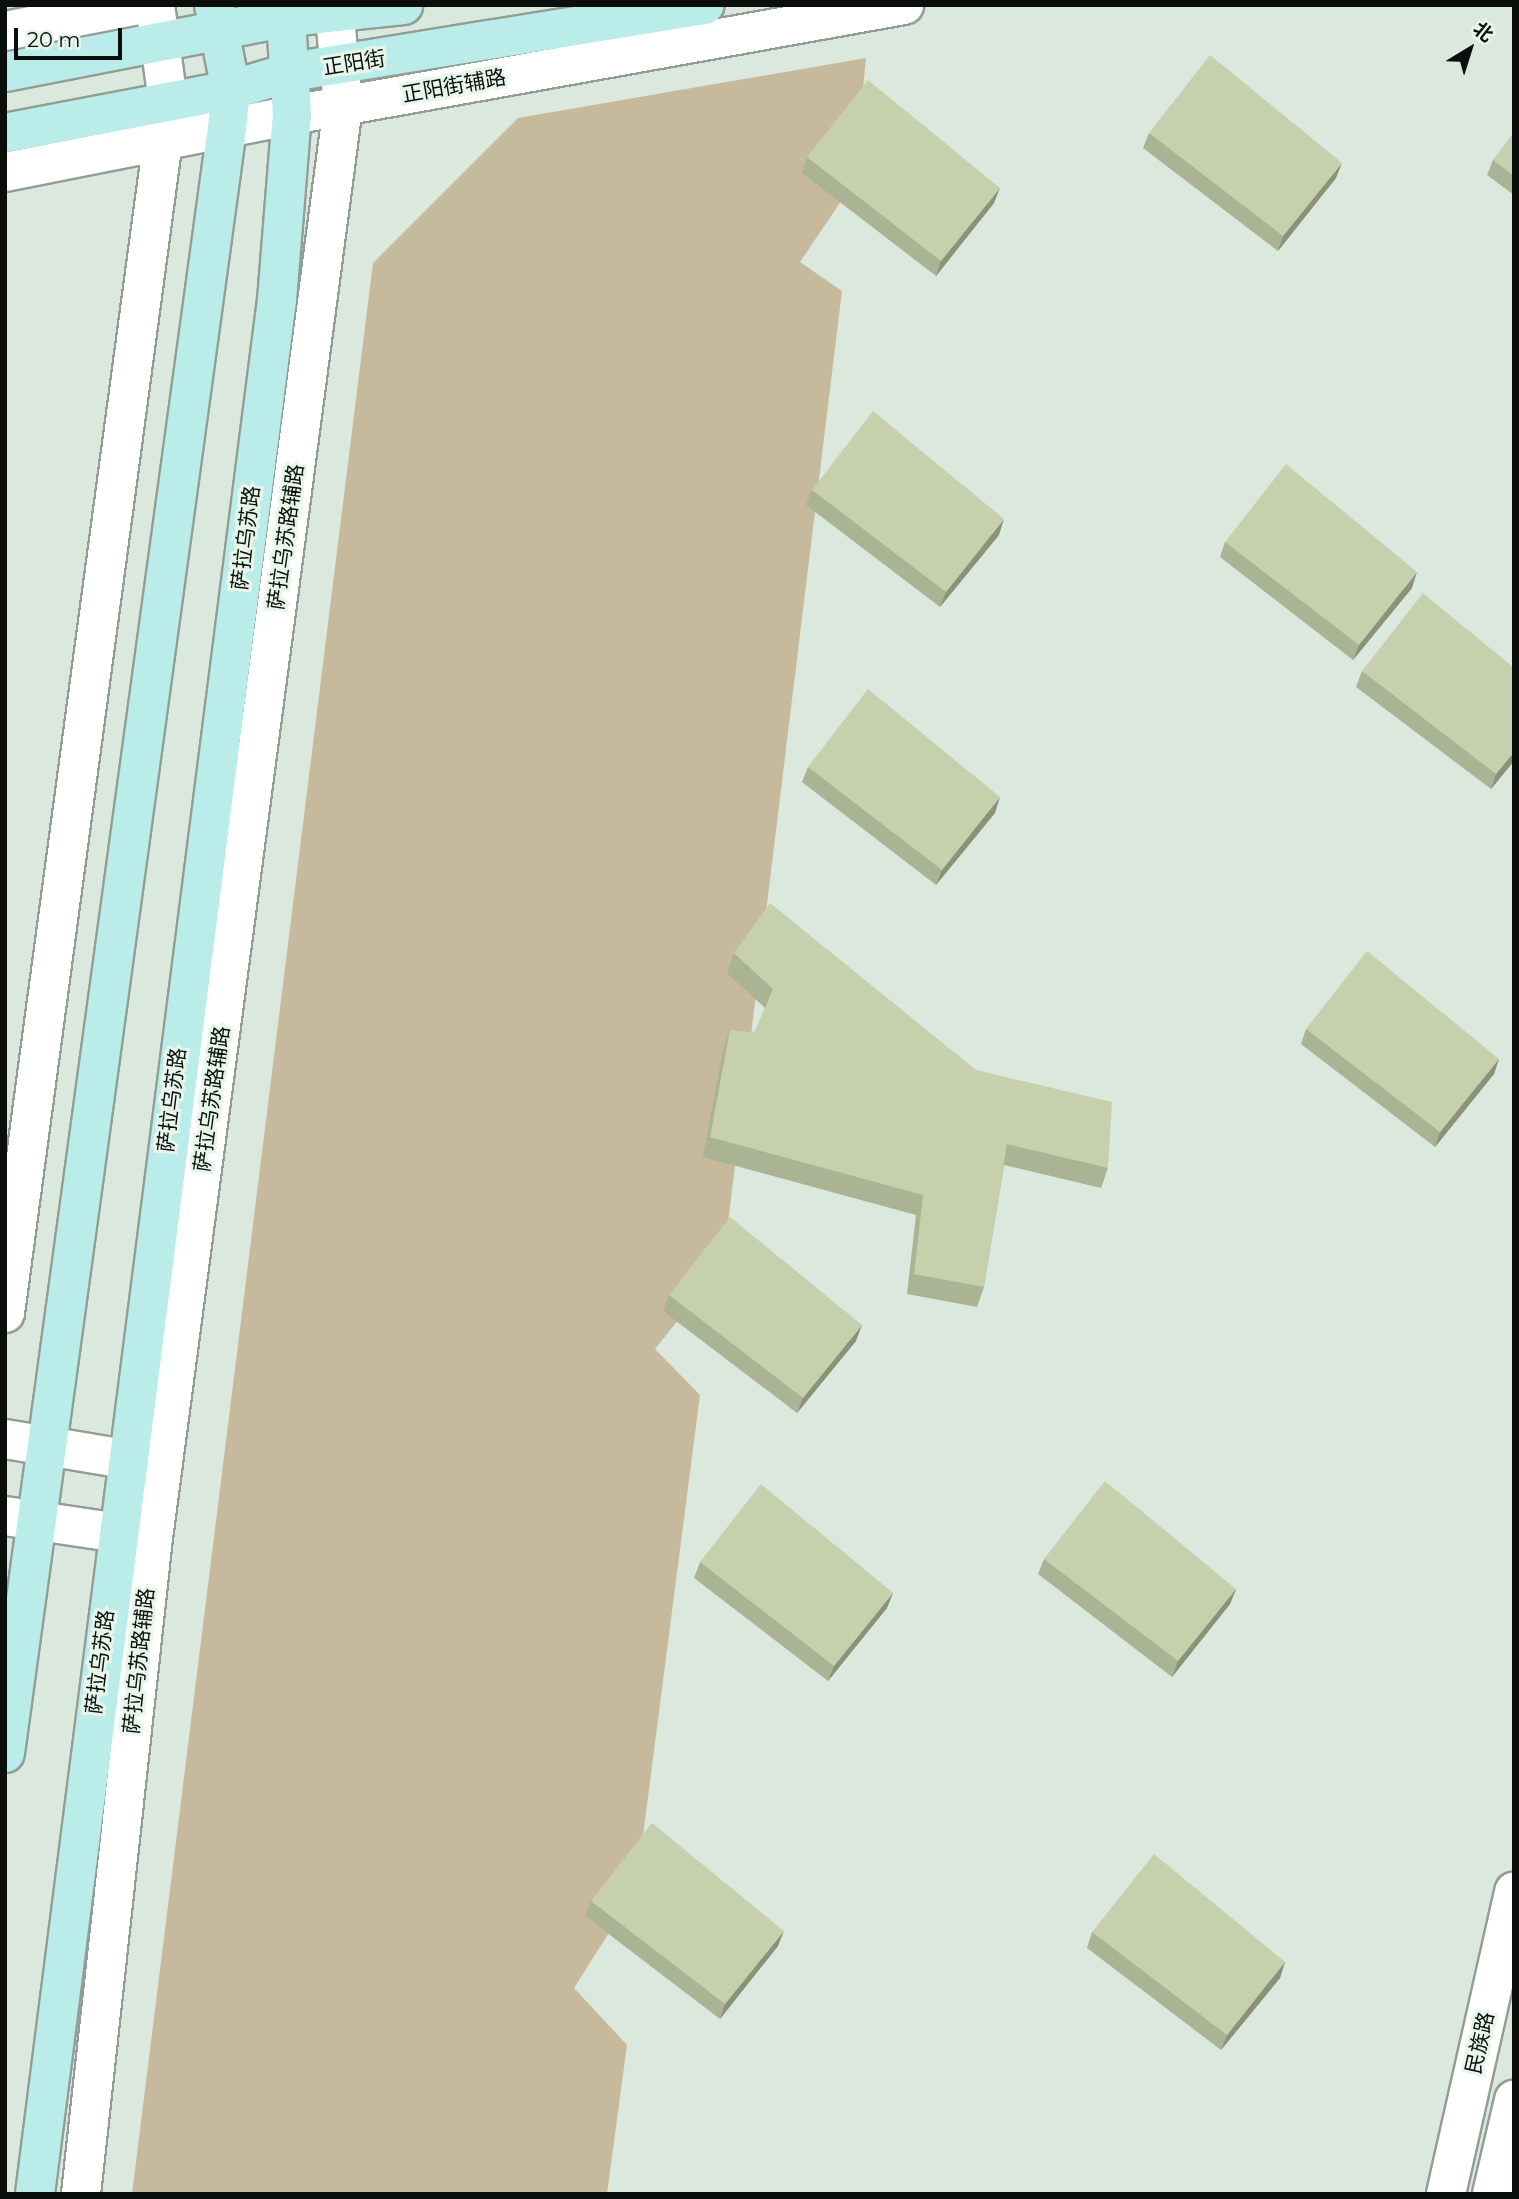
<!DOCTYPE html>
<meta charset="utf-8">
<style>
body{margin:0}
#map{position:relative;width:1519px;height:2199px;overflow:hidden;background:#dbe8de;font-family:Montserrat,"Noto Sans SC",sans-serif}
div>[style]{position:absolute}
.green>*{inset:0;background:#c7b99c}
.roads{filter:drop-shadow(2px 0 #929e95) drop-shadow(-2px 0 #929e95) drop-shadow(0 2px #929e95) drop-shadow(0 -2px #929e95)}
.tertiary>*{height:38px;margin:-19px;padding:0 19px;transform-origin:19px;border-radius:19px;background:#fff}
.secondary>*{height:38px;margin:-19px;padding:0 19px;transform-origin:19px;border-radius:19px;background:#baede9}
.wall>*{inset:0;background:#aab394}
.shaded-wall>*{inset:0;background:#8b9278}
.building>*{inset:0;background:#c6d0ac}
span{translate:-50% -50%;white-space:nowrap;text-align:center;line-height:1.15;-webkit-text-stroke:6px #e8f5eb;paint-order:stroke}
.street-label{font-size:21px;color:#0b0f0c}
.frame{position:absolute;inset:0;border:7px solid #0b0f0c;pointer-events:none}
.north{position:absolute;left:1435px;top:14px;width:70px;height:70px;-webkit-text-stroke:5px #e8f5eb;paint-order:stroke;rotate:38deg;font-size:19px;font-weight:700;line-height:28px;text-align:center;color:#0b0f0c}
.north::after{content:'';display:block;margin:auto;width:24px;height:32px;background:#0b0f0c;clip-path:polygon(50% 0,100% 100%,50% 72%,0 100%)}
.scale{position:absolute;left:14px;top:28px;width:108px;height:32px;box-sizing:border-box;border:4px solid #0b0f0c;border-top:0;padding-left:9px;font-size:21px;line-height:24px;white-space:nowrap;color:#0b0f0c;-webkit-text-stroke:5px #e8f5eb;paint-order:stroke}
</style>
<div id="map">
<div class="green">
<i style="clip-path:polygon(866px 58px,854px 182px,800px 262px,842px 291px,723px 1264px,655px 1349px,700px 1395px,636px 1890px,574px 1988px,627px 2045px,607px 2194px,132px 2194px,373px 263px,518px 118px)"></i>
</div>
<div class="roads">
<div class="tertiary">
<i style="left:5px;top:31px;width:136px;rotate:-11deg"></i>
<i style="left:5px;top:172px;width:293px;rotate:-11.2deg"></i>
<i style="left:292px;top:115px;width:622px;rotate:-10.19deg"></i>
<i style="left:5px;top:1313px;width:1222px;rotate:-82.33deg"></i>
<i style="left:168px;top:102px;width:98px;rotate:-97.6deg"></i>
<i style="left:5px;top:1439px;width:158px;rotate:9.5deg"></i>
<i style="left:5px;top:1516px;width:149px;rotate:8.5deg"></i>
<i style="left:81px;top:2194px;width:660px;rotate:-83.74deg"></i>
<i style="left:153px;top:1538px;width:1445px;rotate:-82.44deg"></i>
<i style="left:343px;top:106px;width:101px;rotate:-95.1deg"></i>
<i style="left:1446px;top:2194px;width:310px;rotate:-77.3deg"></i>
<i style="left:1492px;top:2194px;width:97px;rotate:-76.8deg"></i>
</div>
<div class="secondary">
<i style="left:5px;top:72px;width:289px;rotate:-11deg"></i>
<i style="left:289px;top:17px;width:115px;rotate:-6deg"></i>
<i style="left:5px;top:133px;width:230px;rotate:-10.8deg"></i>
<i style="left:231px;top:90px;width:63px;rotate:-16.7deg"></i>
<i style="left:291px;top:72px;width:419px;rotate:-9.2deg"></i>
<i style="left:5px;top:1753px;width:1640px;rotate:-82.22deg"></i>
<i style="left:227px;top:128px;width:38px;rotate:-84deg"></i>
<i style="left:231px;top:90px;width:87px;rotate:-101.3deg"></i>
<i style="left:35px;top:2194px;width:1909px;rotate:-82.72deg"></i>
<i style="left:277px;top:300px;width:186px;rotate:-85.4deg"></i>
<i style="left:292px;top:115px;width:110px;rotate:-93.6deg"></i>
</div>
</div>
<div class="wall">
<i style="clip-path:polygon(1149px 133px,1336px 178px,1278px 251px,1143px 148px)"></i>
<i style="clip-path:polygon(1514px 133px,1514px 195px,1487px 175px,1493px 160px)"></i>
<i style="clip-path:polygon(807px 157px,994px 203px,936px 276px,802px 173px)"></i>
<i style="clip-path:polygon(812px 490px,999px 535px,940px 607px,806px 505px)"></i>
<i style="clip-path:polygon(1225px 542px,1412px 588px,1353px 660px,1220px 557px)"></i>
<i style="clip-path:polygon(1362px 671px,1514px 761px,1491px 789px,1356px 687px)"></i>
<i style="clip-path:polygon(808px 767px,995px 813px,936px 885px,802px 782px)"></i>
<i style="clip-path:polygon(734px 953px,976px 1070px,1108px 1168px,1101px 1188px,1004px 1165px,984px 1287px,977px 1307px,907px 1294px,916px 1215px,703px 1157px,723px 1050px,730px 1030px,755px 1032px,765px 1008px,727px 973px)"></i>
<i style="clip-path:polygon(1306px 1029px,1499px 1059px,1494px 1074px,1435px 1147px,1301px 1044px)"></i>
<i style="clip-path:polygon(669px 1295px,856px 1341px,797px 1413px,663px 1311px)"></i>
<i style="clip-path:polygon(1044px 1559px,1236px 1589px,1230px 1604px,1172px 1677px,1038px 1574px)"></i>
<i style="clip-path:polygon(700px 1562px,893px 1593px,887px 1608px,828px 1681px,694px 1578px)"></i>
<i style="clip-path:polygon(591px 1901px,778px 1946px,720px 2019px,585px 1916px)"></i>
<i style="clip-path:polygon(1092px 1932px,1285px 1962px,1280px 1978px,1221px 2050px,1087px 1948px)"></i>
</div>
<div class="shaded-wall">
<i style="clip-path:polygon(1342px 163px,1336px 178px,1278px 251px,1283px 236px)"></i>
<i style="clip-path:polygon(1000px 188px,994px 203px,936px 276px,941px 261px)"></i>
<i style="clip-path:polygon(1004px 519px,999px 535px,940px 607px,946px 592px)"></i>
<i style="clip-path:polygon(1417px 572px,1412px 588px,1353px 660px,1359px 645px)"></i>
<i style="clip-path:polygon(1514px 752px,1514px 761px,1491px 789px,1496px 774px)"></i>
<i style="clip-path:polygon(1000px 797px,995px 813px,936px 885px,942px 870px)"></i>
<i style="clip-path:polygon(1499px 1059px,1494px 1074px,1435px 1147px,1440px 1132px)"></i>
<i style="clip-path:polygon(862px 1325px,856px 1341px,797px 1413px,803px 1398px)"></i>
<i style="clip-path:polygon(1236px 1589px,1230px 1604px,1172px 1677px,1178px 1661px)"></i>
<i style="clip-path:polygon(893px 1593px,887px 1608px,828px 1681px,834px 1666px)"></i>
<i style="clip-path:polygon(784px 1931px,778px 1946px,720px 2019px,725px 2004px)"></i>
<i style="clip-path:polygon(1285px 1962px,1280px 1978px,1221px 2050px,1227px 2035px)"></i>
</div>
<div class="building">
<i style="clip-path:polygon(1210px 55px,1342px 163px,1283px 236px,1149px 133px)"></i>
<i style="clip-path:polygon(868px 80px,1000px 188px,941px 261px,807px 157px)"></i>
<i style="clip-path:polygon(1514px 133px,1514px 176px,1493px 160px)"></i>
<i style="clip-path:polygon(873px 411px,1004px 519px,946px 592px,812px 490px)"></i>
<i style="clip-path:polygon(1286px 464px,1417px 572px,1359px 645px,1225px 542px)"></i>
<i style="clip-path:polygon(1423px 593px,1514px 668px,1514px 752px,1496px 774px,1362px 671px)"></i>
<i style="clip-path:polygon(868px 689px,1000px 797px,942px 870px,808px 767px)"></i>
<i style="clip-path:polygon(770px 903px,976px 1070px,1112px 1102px,1108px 1168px,1007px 1144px,984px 1287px,914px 1274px,923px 1195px,710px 1137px,730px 1030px,755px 1032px,773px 989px,734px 953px)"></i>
<i style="clip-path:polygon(1367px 951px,1499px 1059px,1440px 1132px,1306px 1029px)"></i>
<i style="clip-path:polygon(730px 1217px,862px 1325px,803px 1398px,669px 1295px)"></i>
<i style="clip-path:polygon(1105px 1481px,1236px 1589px,1178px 1661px,1044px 1559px)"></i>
<i style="clip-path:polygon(761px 1484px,893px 1593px,834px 1666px,700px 1562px)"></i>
<i style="clip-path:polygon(652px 1823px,784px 1931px,725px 2004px,591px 1901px)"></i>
<i style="clip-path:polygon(1154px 1854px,1285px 1962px,1227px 2035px,1092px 1932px)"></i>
</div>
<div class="street-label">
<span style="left:354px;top:63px;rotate:-9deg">正阳街</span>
<span style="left:454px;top:86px;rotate:-10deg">正阳街辅路</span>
<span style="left:286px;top:537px;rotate:-82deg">萨拉乌苏路辅路</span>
<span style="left:246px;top:538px;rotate:-83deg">萨拉乌苏路</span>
<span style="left:212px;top:1099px;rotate:-82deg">萨拉乌苏路辅路</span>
<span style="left:172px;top:1100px;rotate:-83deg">萨拉乌苏路</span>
<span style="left:139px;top:1661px;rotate:-84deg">萨拉乌苏路辅路</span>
<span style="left:100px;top:1662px;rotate:-83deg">萨拉乌苏路</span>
<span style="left:1480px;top:2043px;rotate:-77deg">民族路</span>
</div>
<div class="frame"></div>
<div class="north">北</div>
<div class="scale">20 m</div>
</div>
